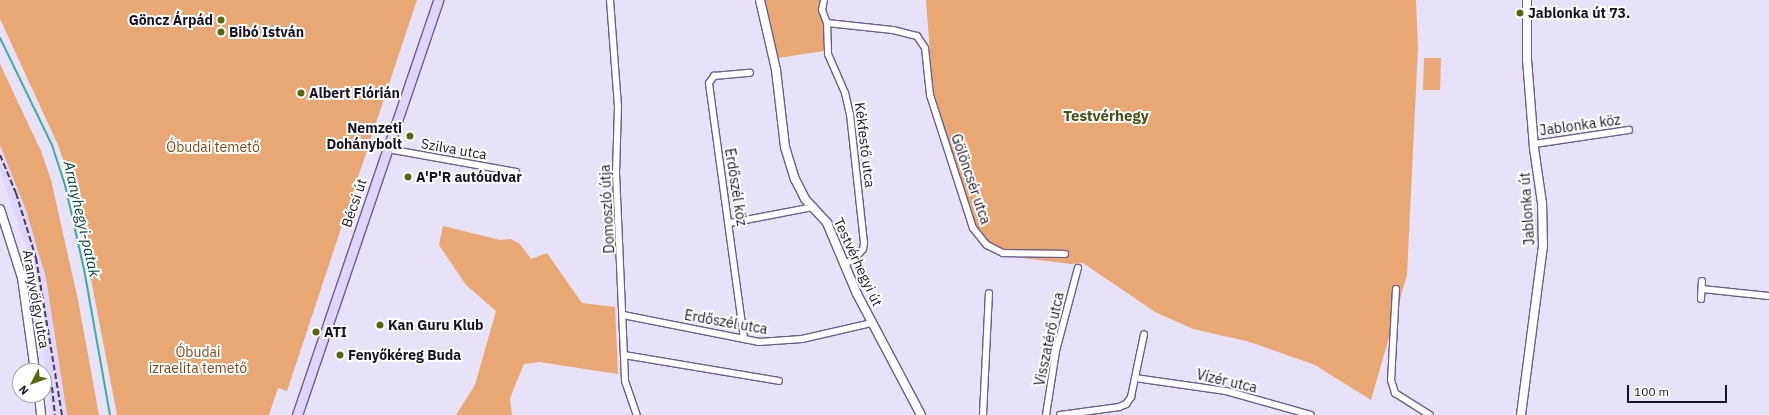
<!DOCTYPE html>
<meta charset="utf-8">
<style>
body{margin:0}
#map{position:relative;width:1769px;height:415px;overflow:hidden;background:#e8e2f9;font-family:"IBM Plex Sans",sans-serif}
div>[style]{position:absolute}
.built>*{inset:0;background:#e0d5fc}
.green>*{inset:0;background:#e8a773}
.stream>*{height:2px;margin:-1px;padding:0 1px;transform-origin:1px;border-radius:1px;background:#40ad99}
.roads{filter:drop-shadow(1px 0 #6c5c8e) drop-shadow(-1px 0 #6c5c8e) drop-shadow(0 1px #6c5c8e) drop-shadow(0 -1px #6c5c8e)}
.street>*{height:6px;margin:-3px;padding:0 3px;transform-origin:3px;border-radius:3px;background:#fff}
.secondary>*{height:8px;margin:-4px;padding:0 4px;transform-origin:4px;border-radius:4px;background:#fff}
.primary>*{height:9px;margin:-4.5px;padding:0 4.5px;transform-origin:4.5px;border-radius:4.5px;background:#e0d5f8}
.rail>*{height:2px;margin-top:-1px;transform-origin:0;background:repeating-linear-gradient(90deg,#443e52 0 6px,transparent 0 9px)}
.dots>*{width:11px;height:11px;translate:-50% -50%;box-sizing:border-box;border:2px solid #fff;border-radius:50%}
span{translate:-50% -50%;white-space:nowrap;text-align:center;line-height:1.15;-webkit-text-stroke:4px #fff;paint-order:stroke}
.poi-label{font-size:14px;color:#191226;font-weight:700}
.left{translate:0 -50%;text-align:left}
.right{translate:-100% -50%;text-align:right}
.street-label{font-size:14px;color:#191226}
.park-label{font-size:14px;color:#7e4817}
.neighbourhood-label{font-size:15px;color:#465017;font-weight:700}
.water-label{font-size:15px;color:#05473d;font-style:italic}
.north{position:absolute;left:12px;top:363px;width:40px;height:40px;box-sizing:border-box;background:#fff;border:1px solid #a3a0a8;border-radius:50%;rotate:229deg;font-size:11px;font-weight:700;line-height:16px;text-align:center;color:#191226}
.north::after{content:'';display:block;margin:auto;width:14px;height:18px;background:#58650a;clip-path:polygon(50% 0,100% 100%,50% 72%,0 100%)}
.scale{position:absolute;left:1627px;top:385px;width:100px;height:18px;box-sizing:border-box;border:2px solid #191226;border-top:0;padding-left:5px;font-size:12px;line-height:14px;white-space:nowrap;color:#191226;-webkit-text-stroke:3px #fff;paint-order:stroke}
</style>
<div id="map">
<div class="built">
<i style="clip-path:polygon(0 145px,26px 210px,46px 278px,67px 415px,52px 415px,34px 281px,25px 243px,0 172px)"></i>
</div>
<div class="green">
<i style="clip-path:polygon(0 0,417px 0,287px 391px,278px 388px,269px 415px,117px 415px,75px 195px,58px 145px,0 19px)"></i>
<i style="clip-path:polygon(763px 0,823px 0,824px 51px,778px 58px)"></i>
<i style="clip-path:polygon(926px 0,1416px 0,1418px 48px,1407px 275px,1371px 400px,1315px 365px,1250px 342px,1193px 329px,1155px 312px,1083px 263px,1071px 264px,1023px 258px,992px 244px,975px 227px,933px 92px)"></i>
<i style="clip-path:polygon(1424px 58px,1441px 58px,1440px 90px,1423px 90px)"></i>
<i style="clip-path:polygon(0 64px,41px 151px,51px 180px,78px 300px,99px 415px,67px 415px,46px 278px,26px 210px,0 145px)"></i>
<i style="clip-path:polygon(443px 226px,500px 240px,511px 239px,520px 244px,531px 259px,547px 253px,582px 303px,615px 307px,618px 374px,539px 362px,524px 364px,510px 398px,512px 415px,456px 415px,475px 385px,496px 311px,466px 285px,439px 245px)"></i>
</div>
<div class="stream">
<i style="left:0;top:38px;width:119px;rotate:64.1deg"></i>
<i style="left:52px;top:145px;width:42px;rotate:72deg"></i>
<i style="left:65px;top:185px;width:86px;rotate:77.3deg"></i>
<i style="left:84px;top:269px;width:148px;rotate:79.9deg"></i>
</div>
<div class="roads">
<div class="street">
<i style="left:610px;top:0;width:106px;rotate:85.7deg"></i>
<i style="left:618px;top:106px;width:67px;rotate:91.7deg"></i>
<i style="left:616px;top:173px;width:208px;rotate:87.5deg"></i>
<i style="left:625px;top:381px;width:36px;rotate:71deg"></i>
<i style="left:824px;top:0;width:10px;rotate:101deg"></i>
<i style="left:822px;top:10px;width:14px;rotate:69deg"></i>
<i style="left:827px;top:23px;width:31px;rotate:88deg"></i>
<i style="left:828px;top:54px;width:43px;rotate:66.4deg"></i>
<i style="left:845px;top:93px;width:22px;rotate:77deg"></i>
<i style="left:850px;top:114px;width:130px;rotate:83.8deg"></i>
<i style="left:864px;top:243px;width:6px;rotate:99deg"></i>
<i style="left:863px;top:249px;width:9px;rotate:131deg"></i>
<i style="left:857px;top:256px;width:16px;rotate:145deg"></i>
<i style="left:827px;top:23px;width:66px;rotate:6.1deg"></i>
<i style="left:893px;top:30px;width:25px;rotate:14deg"></i>
<i style="left:917px;top:36px;width:14px;rotate:56deg"></i>
<i style="left:925px;top:48px;width:47px;rotate:83.9deg"></i>
<i style="left:930px;top:95px;width:140px;rotate:72.1deg"></i>
<i style="left:973px;top:228px;width:22px;rotate:51deg"></i>
<i style="left:987px;top:245px;width:18px;rotate:27deg"></i>
<i style="left:1003px;top:253px;width:62px;rotate:0.9deg"></i>
<i style="left:1534px;top:144px;width:96px;rotate:-8.4deg"></i>
<i style="left:388px;top:149px;width:130px;rotate:10.2deg"></i>
<i style="left:730px;top:223px;width:85px;rotate:-10.9deg"></i>
<i style="left:1396px;top:289px;width:91px;rotate:93.1deg"></i>
<i style="left:1391px;top:380px;width:14px;rotate:73deg"></i>
<i style="left:1395px;top:393px;width:41px;rotate:32.2deg"></i>
<i style="left:1702px;top:289px;width:67px;rotate:6deg"></i>
<i style="left:1701px;top:299px;width:18px;rotate:-87deg"></i>
<i style="left:623px;top:315px;width:139px;rotate:11.2deg"></i>
<i style="left:759px;top:342px;width:43px;rotate:-4deg"></i>
<i style="left:802px;top:339px;width:72px;rotate:-12.9deg"></i>
<i style="left:744px;top:339px;width:258px;rotate:-97.8deg"></i>
<i style="left:709px;top:83px;width:9px;rotate:-54deg"></i>
<i style="left:714px;top:76px;width:36px;rotate:-5deg"></i>
<i style="left:624px;top:355px;width:157px;rotate:9.5deg"></i>
<i style="left:1135px;top:378px;width:92px;rotate:8.1deg"></i>
<i style="left:1226px;top:391px;width:88px;rotate:15.8deg"></i>
<i style="left:983px;top:415px;width:122px;rotate:-87.2deg"></i>
<i style="left:1046px;top:415px;width:65px;rotate:-81.1deg"></i>
<i style="left:1056px;top:351px;width:86px;rotate:-75.2deg"></i>
<i style="left:1060px;top:415px;width:60px;rotate:-7.7deg"></i>
<i style="left:1119px;top:407px;width:8px;rotate:-23deg"></i>
<i style="left:1126px;top:404px;width:9px;rotate:-54deg"></i>
<i style="left:1131px;top:397px;width:64px;rotate:-78.3deg"></i>
</div>
<div class="secondary">
<i style="left:760px;top:0;width:72px;rotate:77.1deg"></i>
<i style="left:776px;top:70px;width:78px;rotate:83.3deg"></i>
<i style="left:785px;top:147px;width:34px;rotate:73deg"></i>
<i style="left:795px;top:179px;width:22px;rotate:63deg"></i>
<i style="left:805px;top:199px;width:33px;rotate:47deg"></i>
<i style="left:827px;top:223px;width:77px;rotate:67.1deg"></i>
<i style="left:857px;top:294px;width:137px;rotate:62.1deg"></i>
<i style="left:0;top:209px;width:72px;rotate:72.3deg"></i>
<i style="left:22px;top:278px;width:94px;rotate:82deg"></i>
<i style="left:39px;top:395px;width:20px;rotate:84deg"></i>
<i style="left:1521px;top:415px;width:170px;rotate:-82.6deg"></i>
<i style="left:1543px;top:246px;width:43px;rotate:-91.3deg"></i>
<i style="left:1542px;top:203px;width:56px;rotate:-98.3deg"></i>
<i style="left:1534px;top:148px;width:88px;rotate:-94.5deg"></i>
<i style="left:1527px;top:60px;width:60px;rotate:-90deg"></i>
</div>
<div class="primary">
<i style="left:297px;top:415px;width:438px;rotate:-71.2deg"></i>
</div>
</div>
<div class="rail">
<i style="left:0;top:155px;width:41px;rotate:67.2deg"></i>
<i style="left:16px;top:193px;width:68px;rotate:72.9deg"></i>
<i style="left:36px;top:258px;width:159px;rotate:80.6deg"></i>
<i style="left:52px;top:387px;width:28px;rotate:84deg"></i>
</div>
<div class="dots">
<i style="left:1520px;top:13px;background:#58650a"></i>
<i style="left:221px;top:20px;background:#58650a"></i>
<i style="left:221px;top:32px;background:#58650a"></i>
<i style="left:301px;top:93px;background:#58650a"></i>
<i style="left:410px;top:136px;background:#58650a"></i>
<i style="left:408px;top:177px;background:#58650a"></i>
<i style="left:380px;top:325px;background:#58650a"></i>
<i style="left:316px;top:332px;background:#58650a"></i>
<i style="left:340px;top:355px;background:#58650a"></i>
</div>
<div class="poi-label">
<span class="left" style="left:1528px;top:13px">Jablonka út 73.</span>
<span class="right" style="left:213px;top:20px">Göncz Árpád</span>
<span class="left" style="left:229px;top:32px">Bibó István</span>
<span class="left" style="left:309px;top:93px">Albert Flórián</span>
<span class="right" style="left:402px;top:136px">Nemzeti<br>Dohánybolt</span>
<span class="left" style="left:416px;top:177px">A'P'R autóudvar</span>
<span class="left" style="left:388px;top:325px">Kan Guru Klub</span>
<span class="left" style="left:324px;top:332px">ATI</span>
<span class="left" style="left:348px;top:355px">Fenyőkéreg Buda</span>
</div>
<div class="street-label">
<span style="left:1580px;top:125px;rotate:-8deg">Jablonka köz</span>
<span style="left:865px;top:145px;rotate:83deg">Kékfestő utca</span>
<span style="left:454px;top:149px;rotate:10deg">Szilva utca</span>
<span style="left:971px;top:179px;rotate:71deg">Gölöncsér utca</span>
<span style="left:736px;top:187px;rotate:81deg">Erdőszél köz</span>
<span style="left:354px;top:203px;rotate:-71deg">Bécsi út</span>
<span style="left:607px;top:209px;rotate:-93deg">Domoszló útja</span>
<span style="left:1527px;top:209px;rotate:-94deg">Jablonka út</span>
<span style="left:858px;top:262px;rotate:65deg">Testvérhegyi út</span>
<span style="left:36px;top:299px;rotate:80deg">Aranyvölgy utca</span>
<span style="left:726px;top:322px;rotate:10deg">Erdőszél utca</span>
<span style="left:1049px;top:339px;rotate:-78deg">Visszatérő utca</span>
<span style="left:1227px;top:381px;rotate:13deg">Vízér utca</span>
</div>
<div class="park-label">
<span style="left:213px;top:147px">Óbudai temető</span>
<span style="left:198px;top:360px">Óbudai<br>izraelita temető</span>
</div>
<div class="neighbourhood-label">
<span style="left:1106px;top:116px">Testvérhegy</span>
</div>
<div class="water-label">
<span style="left:82px;top:219px;rotate:77deg">Aranyhegyi-patak</span>
</div>
<div class="north">N</div>
<div class="scale">100 m</div>
</div>
